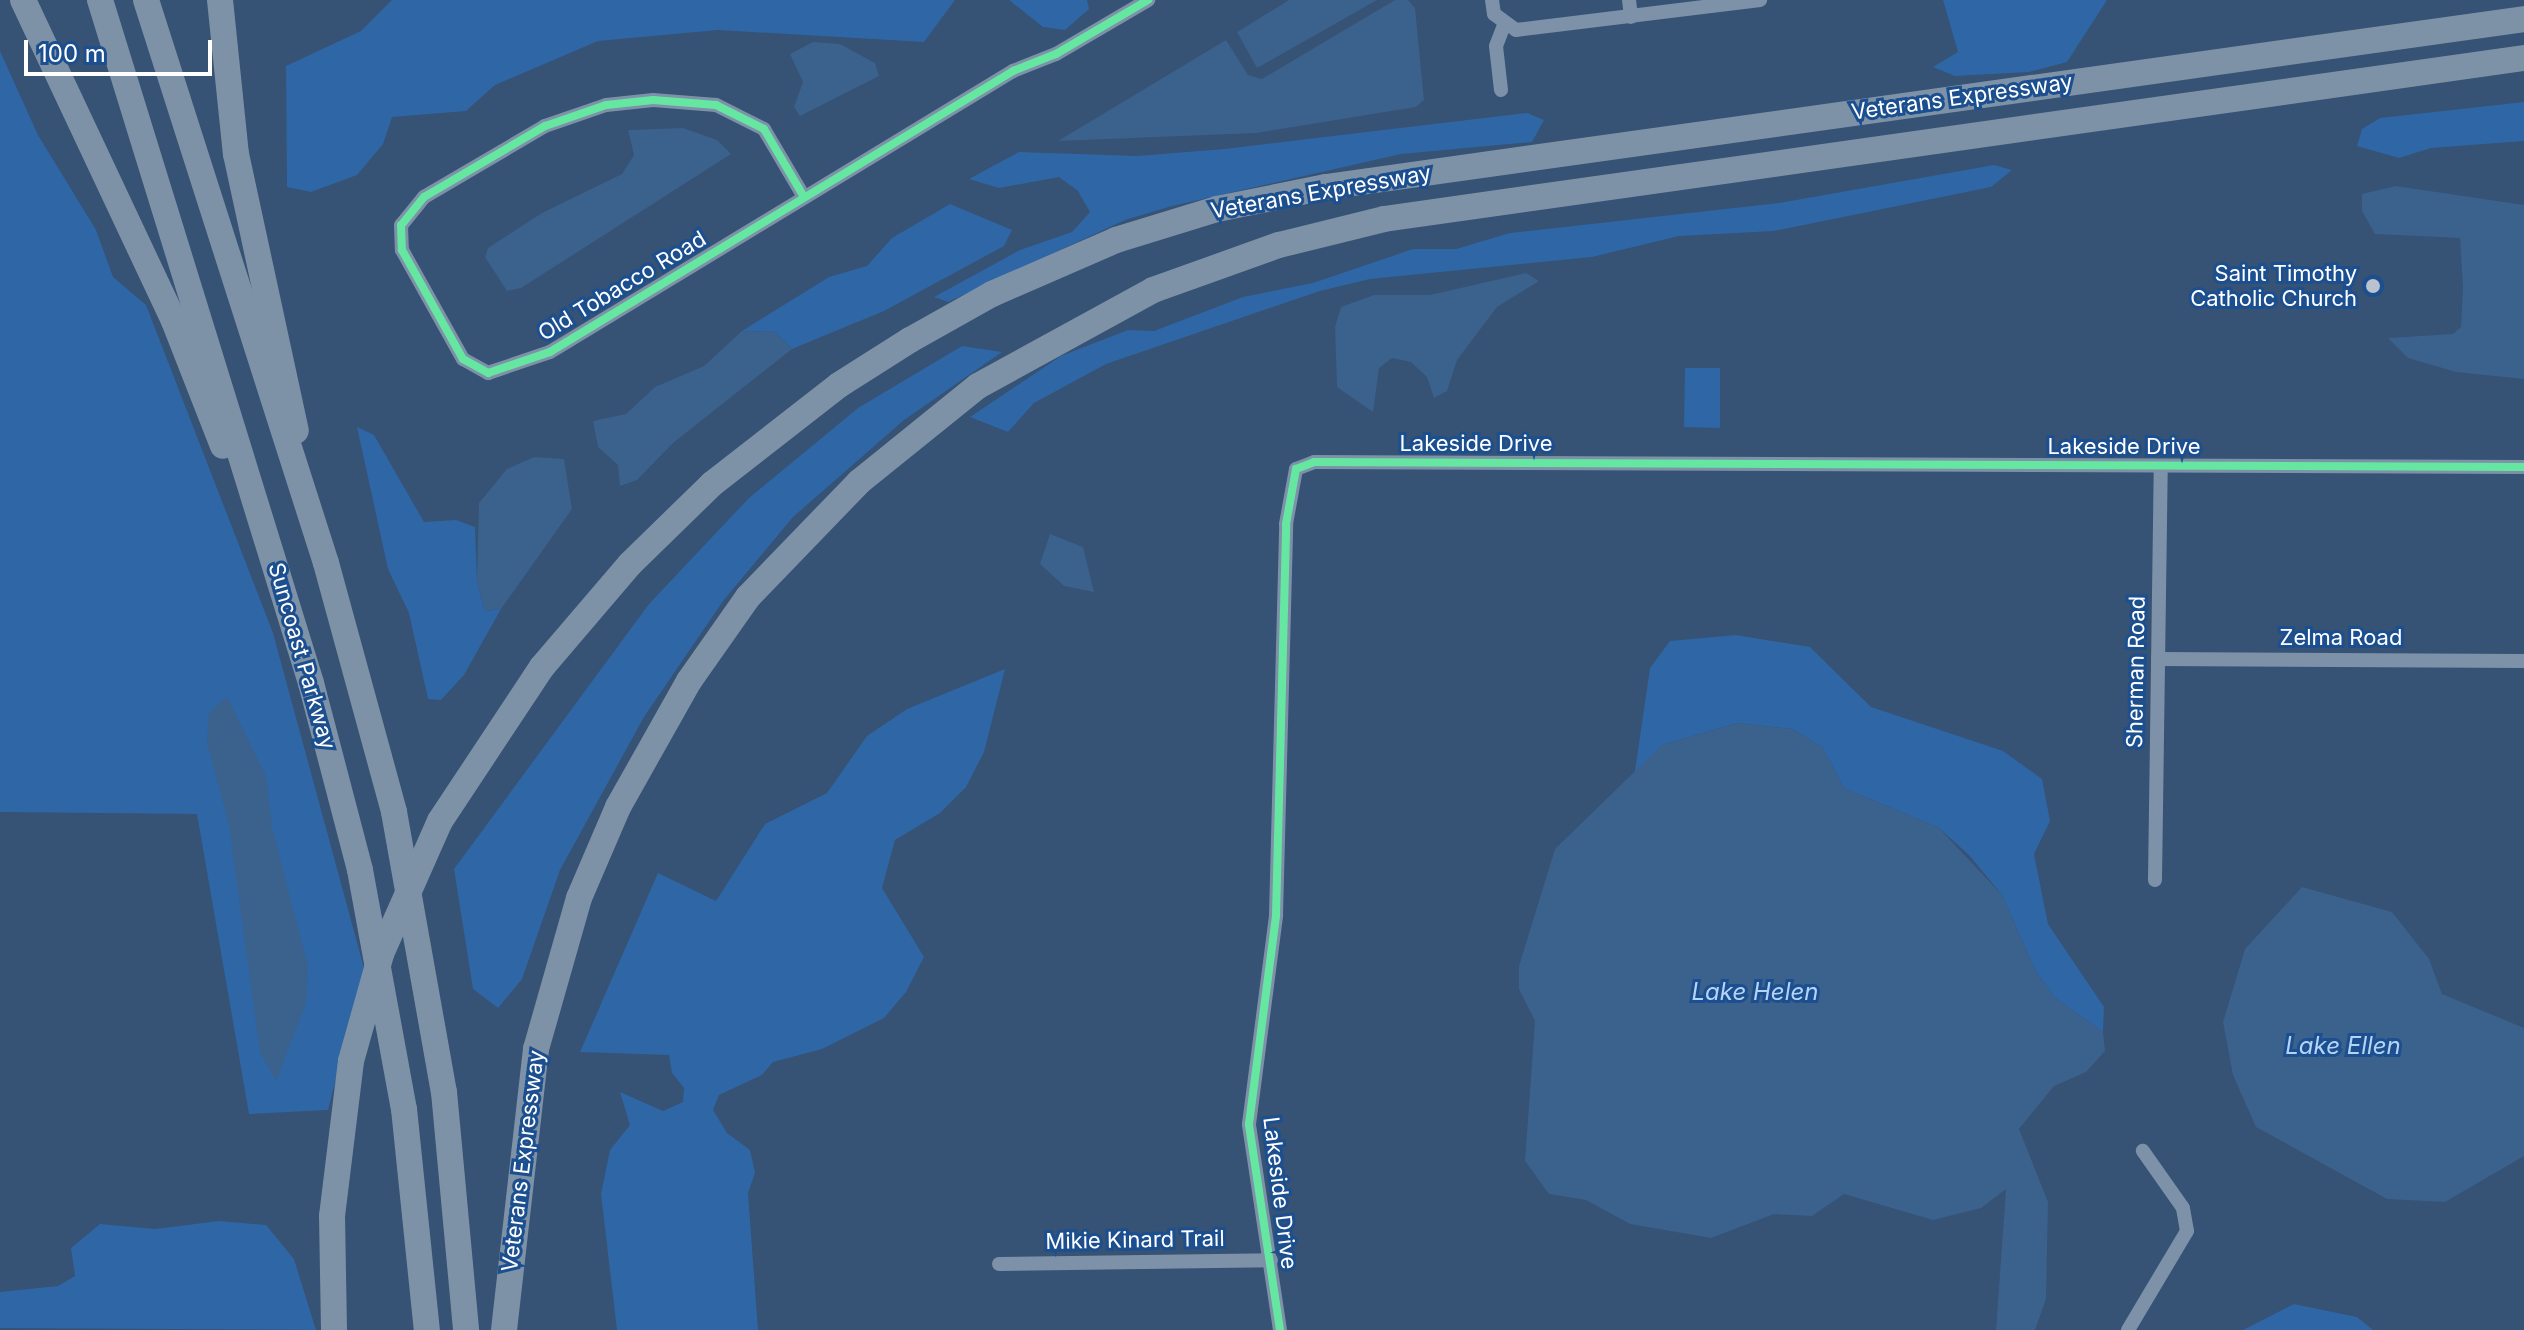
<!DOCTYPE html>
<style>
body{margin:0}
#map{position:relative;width:2524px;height:1330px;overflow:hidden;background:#365274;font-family:Inter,sans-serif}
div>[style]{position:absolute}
.green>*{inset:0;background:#2f66a5}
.water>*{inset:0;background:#3b618d}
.minor>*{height:14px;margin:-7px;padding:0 7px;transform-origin:7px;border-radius:7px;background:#7d92a8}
.motorway>*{height:26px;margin:-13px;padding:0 13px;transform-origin:13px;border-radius:13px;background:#7e92a7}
.motorway-bridge>*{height:26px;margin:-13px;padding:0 13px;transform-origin:13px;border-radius:13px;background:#7e92a7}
.cycleway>*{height:8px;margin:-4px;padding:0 4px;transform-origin:4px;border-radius:4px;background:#66e7a1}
.dots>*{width:22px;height:22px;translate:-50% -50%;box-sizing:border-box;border:4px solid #1b4f8f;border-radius:50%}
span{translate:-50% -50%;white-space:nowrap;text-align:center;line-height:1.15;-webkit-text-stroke:6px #1b4f8f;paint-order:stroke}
.street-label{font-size:22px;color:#fff}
.poi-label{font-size:22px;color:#fff}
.right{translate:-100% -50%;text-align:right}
.water-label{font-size:24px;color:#b5d3f5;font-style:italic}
.scale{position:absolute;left:24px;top:40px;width:188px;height:36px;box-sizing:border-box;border:4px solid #fff;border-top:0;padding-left:10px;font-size:24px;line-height:28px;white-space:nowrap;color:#fff;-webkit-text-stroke:6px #1b4f8f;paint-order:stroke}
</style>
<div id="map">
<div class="green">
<i style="clip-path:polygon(392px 0,955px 0,924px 42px,718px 30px,598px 41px,495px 85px,466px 111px,392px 117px,383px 144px,357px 175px,311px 192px,287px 187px,286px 66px,361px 31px)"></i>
<i style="clip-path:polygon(1009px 0,1087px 0,1089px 9px,1065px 30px,1043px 27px)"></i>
<i style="clip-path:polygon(1943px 0,2107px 0,2067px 62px,2029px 72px,1955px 76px,1933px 67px,1958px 52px)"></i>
<i style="clip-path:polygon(0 51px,38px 135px,96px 230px,113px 277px,146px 305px,273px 633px,364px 968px,328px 1110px,249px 1114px,197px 814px,0 812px)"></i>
<i style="clip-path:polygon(2524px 102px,2524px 141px,2431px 148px,2399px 158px,2357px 146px,2362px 129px,2380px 118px)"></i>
<i style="clip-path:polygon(1527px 113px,1544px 120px,1532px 142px,1401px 154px,1172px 206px,1125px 220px,948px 302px,934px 297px,1020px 250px,1072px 232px,1090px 212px,1078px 191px,1059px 177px,999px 188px,969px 179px,1019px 152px,1137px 156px,1224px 149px)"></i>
<i style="clip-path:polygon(1994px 165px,2012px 170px,1991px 187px,1774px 231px,1679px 236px,1592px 257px,1370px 279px,1320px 291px,1106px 364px,1034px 403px,1008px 432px,970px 417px,1061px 356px,1128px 330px,1154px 331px,1243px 297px,1313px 283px,1413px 249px,1456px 249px,1510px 233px,1779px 203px)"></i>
<i style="clip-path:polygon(950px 204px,1012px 230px,1004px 246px,884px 311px,792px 349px,775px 332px,742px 331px,829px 277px,867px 266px,892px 238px)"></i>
<i style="clip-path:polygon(962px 346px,1002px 352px,904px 420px,793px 517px,723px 601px,644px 717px,560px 870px,522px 979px,498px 1008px,473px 989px,454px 869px,649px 604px,749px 498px,858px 408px)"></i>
<i style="clip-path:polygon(1685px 368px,1720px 368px,1720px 428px,1684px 427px)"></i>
<i style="clip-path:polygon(357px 427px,374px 435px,424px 522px,456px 520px,475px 527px,477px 582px,485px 611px,501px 609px,464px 675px,441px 700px,428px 699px,409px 613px,388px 569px)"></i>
<i style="clip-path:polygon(1736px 635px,1810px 647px,1871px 707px,2003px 751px,2042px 779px,2050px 821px,2034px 854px,2048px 924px,2104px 1007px,2103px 1032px,2055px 998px,2036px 972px,2002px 895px,1969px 855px,1939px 828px,1844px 788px,1822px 747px,1792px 729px,1737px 723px,1662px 745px,1634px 778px,1650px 668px,1670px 641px)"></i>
<i style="clip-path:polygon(1005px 669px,984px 752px,966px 787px,940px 813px,895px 840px,882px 888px,924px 957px,906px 992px,884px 1018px,822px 1049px,773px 1062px,762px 1075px,719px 1095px,713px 1110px,727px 1133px,750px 1150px,755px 1173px,748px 1193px,758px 1330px,617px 1330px,601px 1194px,610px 1150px,630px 1125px,620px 1092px,663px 1111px,683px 1102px,684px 1088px,672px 1073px,669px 1055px,580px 1052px,658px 873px,716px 901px,765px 824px,827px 793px,867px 736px,907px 709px)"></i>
<i style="clip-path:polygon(219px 1221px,266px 1225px,294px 1259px,316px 1330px,0 1328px,0 1292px,58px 1286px,75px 1276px,71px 1248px,100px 1224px,155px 1229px)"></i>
<i style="clip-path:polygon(2294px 1304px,2357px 1317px,2373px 1330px,2243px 1330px)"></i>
</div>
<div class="water">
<i style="clip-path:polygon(1289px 0,1377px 0,1257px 68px,1237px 32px)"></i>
<i style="clip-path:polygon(1395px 0,1408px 0,1415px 8px,1424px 100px,1416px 107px,1257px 133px,1058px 141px,1226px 40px,1248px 75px,1262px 79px)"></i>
<i style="clip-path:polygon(813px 42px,840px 44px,875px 63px,879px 76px,800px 116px,794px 107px,803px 82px,790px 54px)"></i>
<i style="clip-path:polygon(683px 128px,717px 140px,731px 154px,521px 288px,507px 291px,485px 257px,488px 248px,542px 213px,622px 174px,634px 155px,628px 130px)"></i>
<i style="clip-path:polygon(2396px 186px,2524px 205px,2524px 379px,2456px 372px,2408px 358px,2388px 338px,2453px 334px,2461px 327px,2463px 288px,2460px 238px,2375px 234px,2362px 211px,2362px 194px)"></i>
<i style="clip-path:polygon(1526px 273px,1539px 281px,1497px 307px,1457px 360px,1447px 391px,1434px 398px,1427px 377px,1411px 362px,1392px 358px,1379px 368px,1373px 412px,1337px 387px,1335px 327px,1341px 307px,1374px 295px,1430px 295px)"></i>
<i style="clip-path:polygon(742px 331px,775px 332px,792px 349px,673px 443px,637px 480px,620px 486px,618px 465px,598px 447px,593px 421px,626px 414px,655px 387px,704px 366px)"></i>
<i style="clip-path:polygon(534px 457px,564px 459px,572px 509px,501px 609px,485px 611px,477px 582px,479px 503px,507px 469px)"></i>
<i style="clip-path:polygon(1050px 534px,1083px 547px,1094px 592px,1064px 586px,1040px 564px)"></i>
<i style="clip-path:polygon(227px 697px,266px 776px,272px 827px,308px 967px,306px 1003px,276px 1081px,260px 1052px,229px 825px,207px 742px,209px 713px)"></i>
<i style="clip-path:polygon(1737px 723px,1792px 729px,1822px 747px,1844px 788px,1939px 828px,2002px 895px,2036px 972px,2055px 998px,2103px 1032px,2105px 1051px,2086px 1072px,2054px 1086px,2019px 1129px,2048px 1202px,2046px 1299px,2035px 1330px,1996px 1330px,2006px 1189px,1981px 1208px,1933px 1220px,1844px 1194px,1812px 1216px,1774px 1214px,1711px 1238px,1630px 1224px,1586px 1200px,1549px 1194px,1525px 1161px,1535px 1021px,1519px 989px,1519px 966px,1555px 849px,1662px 745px)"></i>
<i style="clip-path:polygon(2302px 887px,2392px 912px,2429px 959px,2442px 994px,2524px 1028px,2524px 1156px,2445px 1202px,2387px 1199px,2256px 1127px,2233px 1075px,2223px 1022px,2245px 949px)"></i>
</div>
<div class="minor">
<i style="left:1492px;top:0;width:14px;rotate:82deg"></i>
<i style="left:1494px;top:14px;width:27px;rotate:36deg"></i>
<i style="left:1516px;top:30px;width:246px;rotate:-7deg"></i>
<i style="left:1629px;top:0;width:17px;rotate:83deg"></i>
<i style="left:1501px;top:90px;width:44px;rotate:-96.5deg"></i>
<i style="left:1496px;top:46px;width:22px;rotate:-69deg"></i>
<i style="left:804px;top:197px;width:79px;rotate:-120.5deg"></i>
<i style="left:764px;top:129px;width:54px;rotate:-153.4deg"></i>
<i style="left:716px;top:105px;width:63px;rotate:-175.5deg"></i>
<i style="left:653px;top:100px;width:47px;rotate:173.9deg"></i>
<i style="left:606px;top:105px;width:65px;rotate:161deg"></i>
<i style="left:545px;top:126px;width:140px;rotate:149.6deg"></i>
<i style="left:424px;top:197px;width:36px;rotate:129deg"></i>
<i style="left:401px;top:225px;width:25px;rotate:88deg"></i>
<i style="left:402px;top:250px;width:125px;rotate:60.8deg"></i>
<i style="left:463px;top:359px;width:29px;rotate:29deg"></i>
<i style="left:488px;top:373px;width:65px;rotate:-18.7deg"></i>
<i style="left:550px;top:352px;width:542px;rotate:-31.25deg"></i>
<i style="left:1013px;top:71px;width:46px;rotate:-21.6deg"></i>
<i style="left:1056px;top:54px;width:107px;rotate:-30.4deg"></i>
<i style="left:2158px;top:659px;width:366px;rotate:0.3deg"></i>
<i style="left:2155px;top:880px;width:414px;rotate:-89.2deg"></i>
<i style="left:999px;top:1264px;width:272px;rotate:-0.8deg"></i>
<i style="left:1280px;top:1330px;width:208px;rotate:-98.6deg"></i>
<i style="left:1249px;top:1124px;width:211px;rotate:-82.6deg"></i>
<i style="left:1276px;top:915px;width:391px;rotate:-88.5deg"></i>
<i style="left:1286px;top:524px;width:56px;rotate:-79.7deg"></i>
<i style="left:1296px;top:469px;width:19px;rotate:-21deg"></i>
<i style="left:1314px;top:462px;width:1210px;rotate:0.24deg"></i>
<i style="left:2128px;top:1330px;width:115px;rotate:-59.2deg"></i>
<i style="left:2187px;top:1231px;width:23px;rotate:-100deg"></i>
<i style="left:2183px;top:1208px;width:70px;rotate:-125.1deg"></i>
</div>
<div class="motorway">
<i style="left:23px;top:0;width:355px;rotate:64.8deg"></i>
<i style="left:174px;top:321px;width:134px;rotate:68.6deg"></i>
<i style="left:100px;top:0;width:715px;rotate:72.83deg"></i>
<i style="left:311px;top:683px;width:193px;rotate:75.3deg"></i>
<i style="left:360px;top:870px;width:243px;rotate:79.6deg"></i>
<i style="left:404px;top:1109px;width:222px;rotate:84.1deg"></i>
<i style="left:146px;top:0;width:591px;rotate:72.27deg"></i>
<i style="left:326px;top:563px;width:258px;rotate:74.7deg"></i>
<i style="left:394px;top:812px;width:284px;rotate:79.9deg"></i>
<i style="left:444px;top:1092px;width:239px;rotate:84.7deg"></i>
<i style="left:220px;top:0;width:155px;rotate:84.1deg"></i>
<i style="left:236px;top:154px;width:283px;rotate:77.8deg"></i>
<i style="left:440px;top:821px;width:185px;rotate:-56.5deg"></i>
<i style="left:542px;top:667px;width:135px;rotate:-49.5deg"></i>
<i style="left:630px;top:564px;width:115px;rotate:-44.3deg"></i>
<i style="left:712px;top:484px;width:161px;rotate:-37.9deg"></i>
<i style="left:839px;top:385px;width:84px;rotate:-32.4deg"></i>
<i style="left:910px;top:340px;width:94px;rotate:-29.3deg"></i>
<i style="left:992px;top:294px;width:135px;rotate:-23.5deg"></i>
<i style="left:1116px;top:240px;width:106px;rotate:-17.1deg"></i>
<i style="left:1217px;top:209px;width:111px;rotate:-11.4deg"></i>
<i style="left:1326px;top:187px;width:1210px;rotate:-7.98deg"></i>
<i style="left:334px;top:1330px;width:114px;rotate:-91deg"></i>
<i style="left:332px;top:1216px;width:156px;rotate:-83deg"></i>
<i style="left:504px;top:1330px;width:283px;rotate:-83.5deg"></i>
<i style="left:536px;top:1049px;width:157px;rotate:-74.1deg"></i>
<i style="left:579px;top:898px;width:99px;rotate:-66.8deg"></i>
<i style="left:618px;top:807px;width:145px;rotate:-60.6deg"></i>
<i style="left:689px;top:681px;width:103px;rotate:-54.9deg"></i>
<i style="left:748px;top:597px;width:160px;rotate:-46deg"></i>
<i style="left:859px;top:482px;width:153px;rotate:-38.9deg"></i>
<i style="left:978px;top:386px;width:200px;rotate:-28.7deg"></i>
<i style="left:1153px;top:290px;width:134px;rotate:-19.7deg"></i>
<i style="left:1279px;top:245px;width:108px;rotate:-13.9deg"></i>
<i style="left:1384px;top:219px;width:1151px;rotate:-8.04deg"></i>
</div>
<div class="motorway-bridge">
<i style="left:351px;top:1061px;width:111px;rotate:-74.3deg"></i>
<i style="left:381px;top:954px;width:145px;rotate:-66.1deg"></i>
</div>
<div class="cycleway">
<i style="left:804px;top:197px;width:79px;rotate:-120.5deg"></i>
<i style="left:764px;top:129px;width:54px;rotate:-153.4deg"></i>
<i style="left:716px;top:105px;width:63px;rotate:-175.5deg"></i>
<i style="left:653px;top:100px;width:47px;rotate:173.9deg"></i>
<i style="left:606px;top:105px;width:65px;rotate:161deg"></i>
<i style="left:545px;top:126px;width:140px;rotate:149.6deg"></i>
<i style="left:424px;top:197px;width:36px;rotate:129deg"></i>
<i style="left:401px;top:225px;width:25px;rotate:88deg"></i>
<i style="left:402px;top:250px;width:125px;rotate:60.8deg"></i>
<i style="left:463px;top:359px;width:29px;rotate:29deg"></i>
<i style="left:488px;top:373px;width:65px;rotate:-18.7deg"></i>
<i style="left:550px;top:352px;width:542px;rotate:-31.25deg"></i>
<i style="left:1013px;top:71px;width:46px;rotate:-21.6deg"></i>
<i style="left:1056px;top:54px;width:107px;rotate:-30.4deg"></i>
<i style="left:1280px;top:1330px;width:208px;rotate:-98.6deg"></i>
<i style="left:1249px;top:1124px;width:211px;rotate:-82.6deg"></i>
<i style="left:1276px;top:915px;width:391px;rotate:-88.5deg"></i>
<i style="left:1286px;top:524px;width:56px;rotate:-79.7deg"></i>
<i style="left:1296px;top:469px;width:19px;rotate:-21deg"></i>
<i style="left:1314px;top:462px;width:1210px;rotate:0.24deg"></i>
</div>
<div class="dots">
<i style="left:2373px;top:286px;background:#b9c2ce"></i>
</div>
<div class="street-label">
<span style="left:1962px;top:97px;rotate:-8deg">Veterans Expressway</span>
<span style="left:1321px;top:192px;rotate:-10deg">Veterans Expressway</span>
<span style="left:622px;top:286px;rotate:-31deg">Old Tobacco Road</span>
<span style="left:1476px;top:444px">Lakeside Drive</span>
<span style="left:2124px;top:447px">Lakeside Drive</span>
<span style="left:2341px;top:638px">Zelma Road</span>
<span style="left:302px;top:656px;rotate:74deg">Suncoast Parkway</span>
<span style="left:2136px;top:672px;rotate:-89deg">Sherman Road</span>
<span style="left:523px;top:1161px;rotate:-83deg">Veterans Expressway</span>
<span style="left:1280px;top:1193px;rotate:83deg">Lakeside Drive</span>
<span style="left:1135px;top:1240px;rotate:-1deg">Mikie Kinard Trail</span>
</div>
<div class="poi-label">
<span class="right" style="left:2357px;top:286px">Saint Timothy<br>Catholic Church</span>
</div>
<div class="water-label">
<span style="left:1755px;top:992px">Lake Helen</span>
<span style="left:2343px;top:1046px">Lake Ellen</span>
</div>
<div class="scale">100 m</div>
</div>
